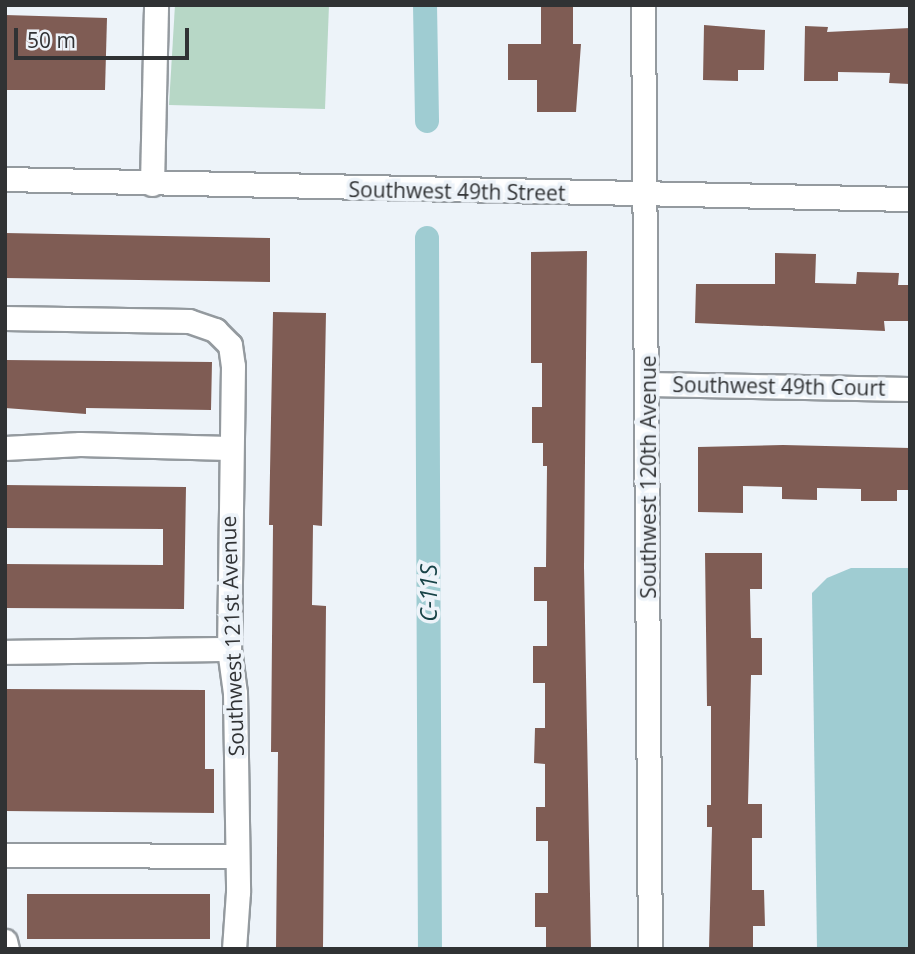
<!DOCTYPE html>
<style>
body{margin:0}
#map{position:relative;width:915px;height:954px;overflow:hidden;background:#edf3f9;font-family:"Open Sans",sans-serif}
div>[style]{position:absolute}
.green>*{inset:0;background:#b7d7c6}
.water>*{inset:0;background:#9fccd2}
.canal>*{height:24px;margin:-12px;padding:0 12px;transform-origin:12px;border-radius:12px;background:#9fccd2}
.building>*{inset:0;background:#7f5c54}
.roads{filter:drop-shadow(2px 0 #949a9f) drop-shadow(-2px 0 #949a9f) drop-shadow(0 2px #949a9f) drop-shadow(0 -2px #949a9f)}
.street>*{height:23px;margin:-11.5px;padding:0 11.5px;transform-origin:11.5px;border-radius:11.5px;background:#fff}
span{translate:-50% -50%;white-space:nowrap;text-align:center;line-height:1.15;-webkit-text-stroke:7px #edf3f9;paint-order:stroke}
.street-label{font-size:21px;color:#303234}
.water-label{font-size:23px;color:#184347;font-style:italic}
.frame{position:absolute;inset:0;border:7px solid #303234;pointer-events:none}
.scale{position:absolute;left:14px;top:28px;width:175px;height:32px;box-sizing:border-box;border:4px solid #303234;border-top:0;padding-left:9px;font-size:21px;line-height:24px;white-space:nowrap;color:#303234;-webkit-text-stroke:5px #edf3f9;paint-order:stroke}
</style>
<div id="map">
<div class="green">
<i style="clip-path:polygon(175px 5px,329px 5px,325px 109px,169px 105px)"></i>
</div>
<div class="water">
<i style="clip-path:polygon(851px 568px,910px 568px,910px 949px,817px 949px,812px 593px,827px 578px)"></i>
</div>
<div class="canal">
<i style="left:425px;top:5px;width:116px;rotate:89deg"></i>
<i style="left:427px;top:238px;width:711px;rotate:89.76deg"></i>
</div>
<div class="building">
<i style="clip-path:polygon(541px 5px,573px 5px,573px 44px,581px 44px,576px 112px,537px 112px,537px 80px,508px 80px,508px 44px,541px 44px)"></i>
<i style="clip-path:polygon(5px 15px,107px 18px,105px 90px,5px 90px)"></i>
<i style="clip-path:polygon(704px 25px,765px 30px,764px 70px,738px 70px,738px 81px,703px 80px)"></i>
<i style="clip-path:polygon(805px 26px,828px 27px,827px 32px,910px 28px,910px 84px,889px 83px,890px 73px,838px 72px,838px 81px,804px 81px)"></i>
<i style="clip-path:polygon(5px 233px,270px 238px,270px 282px,5px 278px)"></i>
<i style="clip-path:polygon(587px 251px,584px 567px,591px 949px,546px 949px,546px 927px,535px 927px,535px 893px,548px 893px,548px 841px,536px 841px,536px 807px,545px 807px,545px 764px,534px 763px,535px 728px,545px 728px,545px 683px,533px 683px,533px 646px,547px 646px,547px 601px,534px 601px,534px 567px,546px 567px,547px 466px,543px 466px,543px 443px,532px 443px,532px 407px,542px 407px,542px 363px,531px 363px,531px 252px)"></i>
<i style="clip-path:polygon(775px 253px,816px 254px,815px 283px,856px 284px,857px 272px,899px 273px,898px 285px,910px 285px,910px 321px,884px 321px,885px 331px,695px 323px,696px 284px,775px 284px)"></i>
<i style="clip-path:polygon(273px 312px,326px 313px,322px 526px,313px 525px,312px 605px,326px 606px,323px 949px,276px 949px,278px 752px,271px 752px,273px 525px,269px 525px)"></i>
<i style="clip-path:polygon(5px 360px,212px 362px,211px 410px,86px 408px,86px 414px,5px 408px)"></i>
<i style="clip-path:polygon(783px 445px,910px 448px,910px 490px,897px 490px,897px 501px,861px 501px,861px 489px,817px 488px,817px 500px,782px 499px,782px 487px,743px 486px,743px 513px,698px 512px,698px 447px)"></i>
<i style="clip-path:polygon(5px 485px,186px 487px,184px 609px,5px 608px,5px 564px,163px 565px,163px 529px,5px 528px)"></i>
<i style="clip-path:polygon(705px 553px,762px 553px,762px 589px,750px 589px,751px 638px,762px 638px,762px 675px,751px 675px,748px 804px,762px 804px,762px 838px,752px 838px,752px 890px,764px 890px,765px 926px,753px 926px,753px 949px,709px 949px,712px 827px,707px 827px,707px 805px,711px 805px,711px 706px,707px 706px)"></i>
<i style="clip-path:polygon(5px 689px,205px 690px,205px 769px,214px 769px,214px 813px,5px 811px)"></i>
<i style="clip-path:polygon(27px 894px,210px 894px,210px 939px,27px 939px)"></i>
</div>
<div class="roads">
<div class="street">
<i style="left:643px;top:5px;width:944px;rotate:89.58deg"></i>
<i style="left:5px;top:179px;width:905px;rotate:1.27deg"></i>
<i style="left:152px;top:184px;width:179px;rotate:-88.7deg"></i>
<i style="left:5px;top:318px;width:184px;rotate:0.9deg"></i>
<i style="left:189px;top:321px;width:28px;rotate:19deg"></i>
<i style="left:215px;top:330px;width:21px;rotate:45deg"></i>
<i style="left:230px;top:345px;width:21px;rotate:82deg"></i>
<i style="left:233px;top:366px;width:283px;rotate:90.8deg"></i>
<i style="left:229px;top:649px;width:44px;rotate:82.2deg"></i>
<i style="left:235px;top:693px;width:199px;rotate:89.1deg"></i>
<i style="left:238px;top:892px;width:57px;rotate:94deg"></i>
<i style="left:647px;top:384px;width:263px;rotate:1.1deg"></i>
<i style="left:5px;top:448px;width:75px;rotate:-3.1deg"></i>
<i style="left:80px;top:444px;width:149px;rotate:1.5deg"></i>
<i style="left:5px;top:652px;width:224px;rotate:-0.8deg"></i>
<i style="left:5px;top:855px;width:232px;rotate:0.2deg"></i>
<i style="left:5px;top:941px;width:8px;rotate:76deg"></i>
</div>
</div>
<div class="street-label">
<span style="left:457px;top:191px;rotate:1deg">Southwest 49th Street</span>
<span style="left:779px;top:386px;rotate:1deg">Southwest 49th Court</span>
<span style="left:648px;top:477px;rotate:-90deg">Southwest 120th Avenue</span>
<span style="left:232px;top:636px;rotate:-92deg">Southwest 121st Avenue</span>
</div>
<div class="water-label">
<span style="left:428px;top:593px;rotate:-90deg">C-11S</span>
</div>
<div class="frame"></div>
<div class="scale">50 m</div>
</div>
